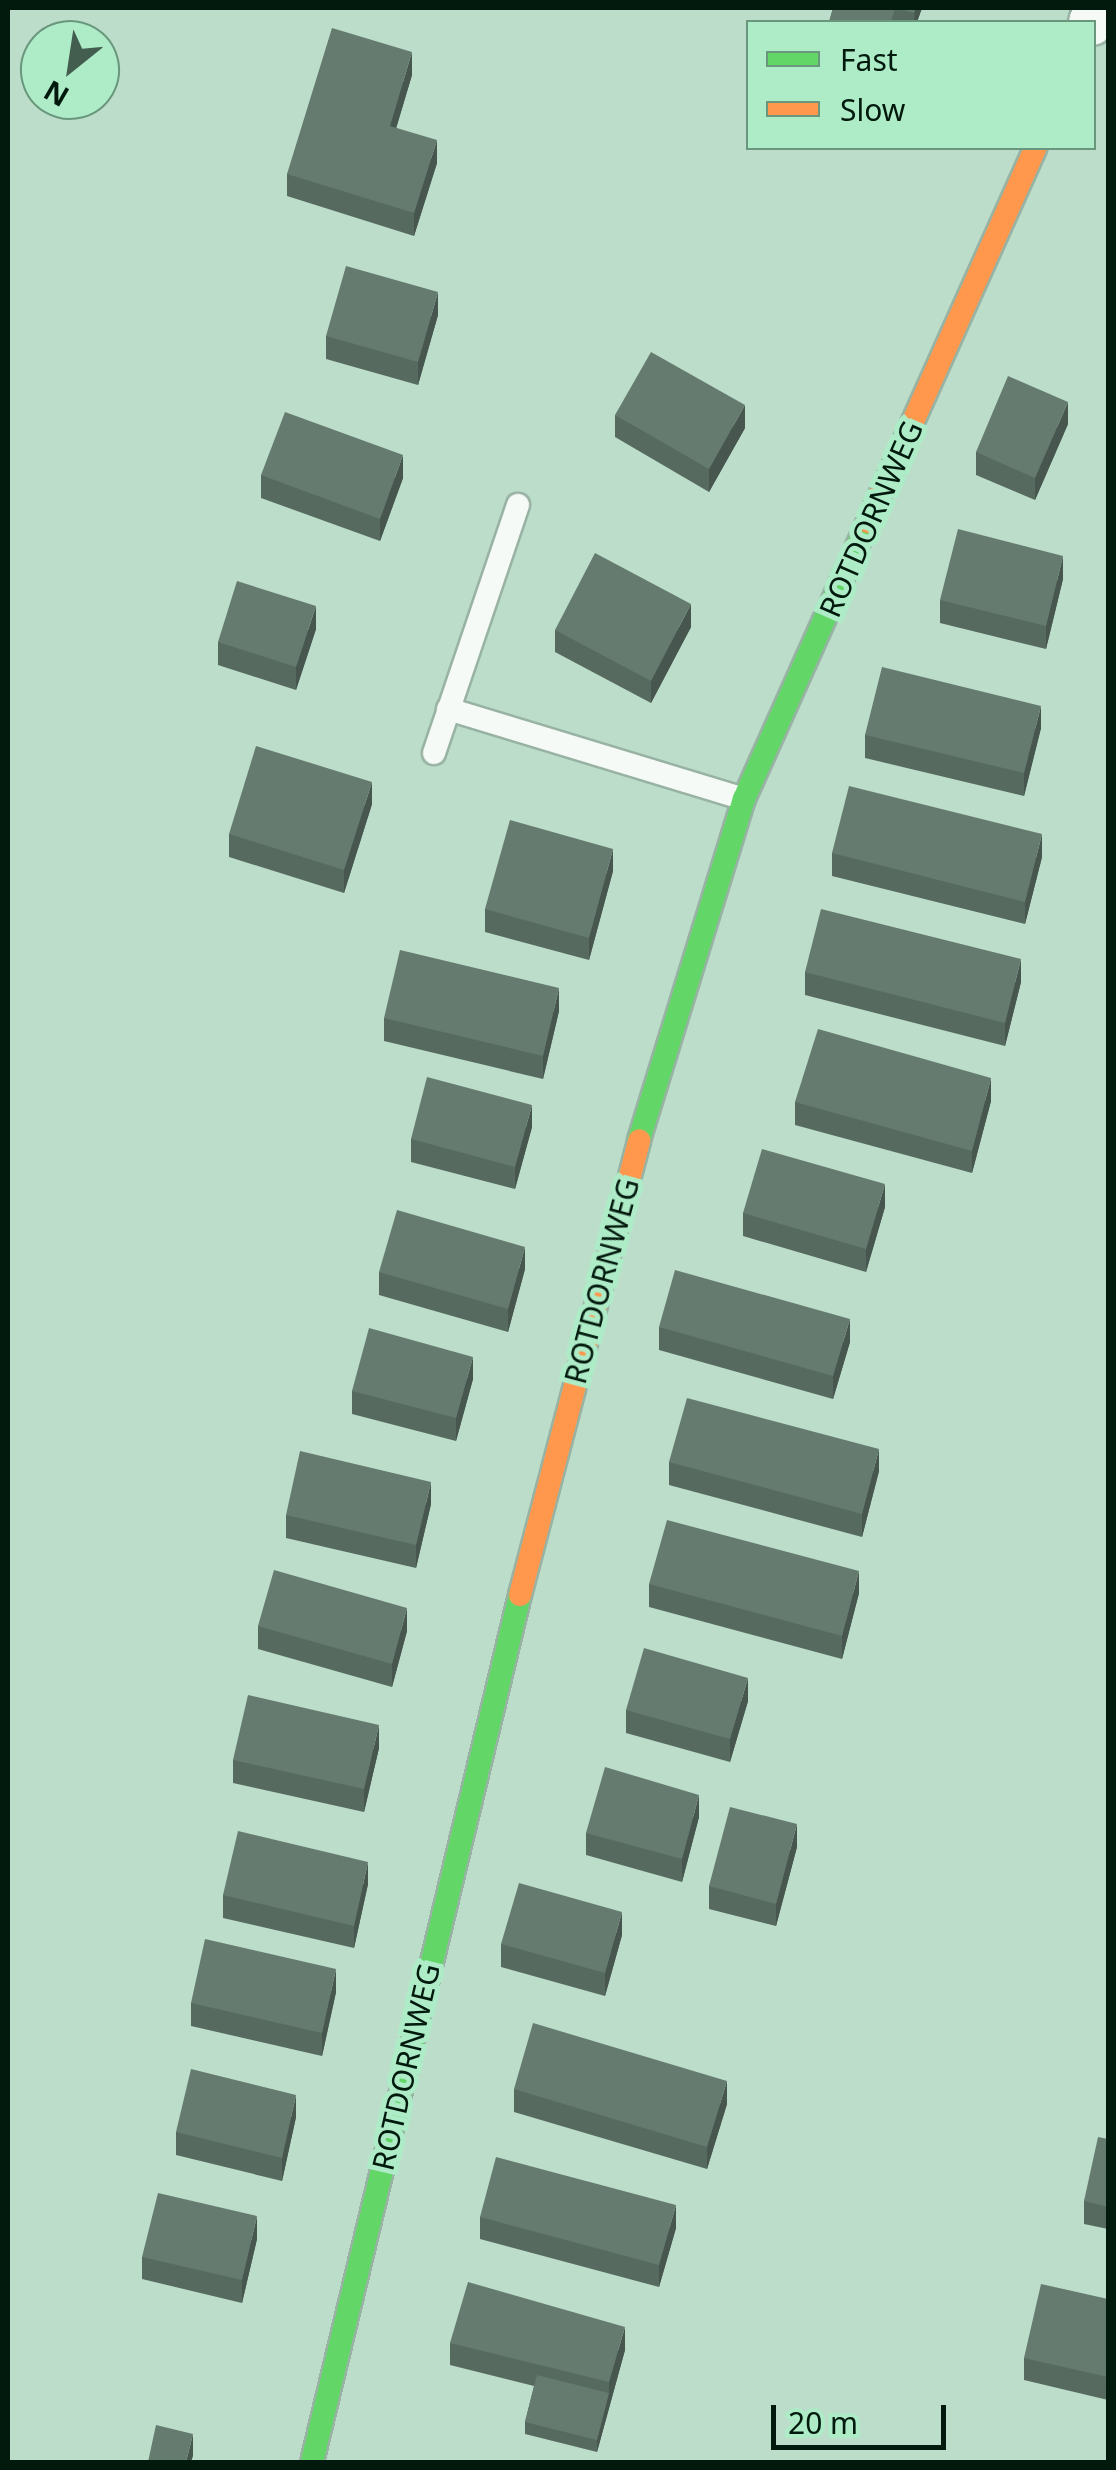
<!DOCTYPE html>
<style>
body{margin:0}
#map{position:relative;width:1116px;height:2470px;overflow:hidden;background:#bcddca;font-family:"Noto Sans",sans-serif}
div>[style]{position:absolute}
.roads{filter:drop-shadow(2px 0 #98b2a3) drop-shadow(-2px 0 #98b2a3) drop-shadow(0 2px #98b2a3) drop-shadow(0 -2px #98b2a3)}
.lane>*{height:22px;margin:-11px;padding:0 11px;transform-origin:11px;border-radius:11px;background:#f5faf7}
.street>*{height:45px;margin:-22.5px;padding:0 22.5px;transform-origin:22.5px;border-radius:22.5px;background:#f5faf7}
.fast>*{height:22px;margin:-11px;padding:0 11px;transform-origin:11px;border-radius:11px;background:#63d668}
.slow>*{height:22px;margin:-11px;padding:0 11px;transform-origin:11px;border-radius:11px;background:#ff974d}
.wall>*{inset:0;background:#576a5f}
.shaded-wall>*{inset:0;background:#47564e}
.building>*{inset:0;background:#657b6f}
span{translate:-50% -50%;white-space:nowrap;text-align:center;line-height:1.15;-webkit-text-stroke:10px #aeebc7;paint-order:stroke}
.street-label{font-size:30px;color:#02190d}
.frame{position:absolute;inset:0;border:10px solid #02190d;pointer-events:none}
.legend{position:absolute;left:746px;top:20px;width:350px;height:130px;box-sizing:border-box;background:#aeebc7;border:2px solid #69977d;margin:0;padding:12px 18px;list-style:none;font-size:30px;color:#02190d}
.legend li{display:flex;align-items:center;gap:20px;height:50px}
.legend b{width:50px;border:2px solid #69977d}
.north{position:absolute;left:20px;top:20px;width:100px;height:100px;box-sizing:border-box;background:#aeebc7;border:2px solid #69977d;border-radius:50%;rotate:210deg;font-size:28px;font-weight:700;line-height:40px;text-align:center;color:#02190d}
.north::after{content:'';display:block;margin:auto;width:35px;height:45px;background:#435e4f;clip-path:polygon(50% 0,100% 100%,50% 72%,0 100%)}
.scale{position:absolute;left:771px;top:2405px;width:175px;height:45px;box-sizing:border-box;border:5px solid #02190d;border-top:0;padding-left:12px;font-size:30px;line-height:35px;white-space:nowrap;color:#02190d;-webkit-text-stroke:8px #aeebc7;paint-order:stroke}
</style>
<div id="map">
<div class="roads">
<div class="lane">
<i style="left:448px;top:709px;width:309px;rotate:16.9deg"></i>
<i style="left:434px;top:753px;width:262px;rotate:-71.3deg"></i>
</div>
<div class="street">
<i style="left:1091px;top:22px;width:15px;rotate:-67deg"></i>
</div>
<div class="fast">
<i style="left:639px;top:1140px;width:357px;rotate:-72.9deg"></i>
<i style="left:744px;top:799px;width:303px;rotate:-65.9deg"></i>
<i style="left:312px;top:2462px;width:892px;rotate:-76.51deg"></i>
</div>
<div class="slow">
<i style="left:868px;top:522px;width:410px;rotate:-65.9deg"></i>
<i style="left:520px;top:1595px;width:470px;rotate:-75.3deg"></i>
</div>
</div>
<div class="wall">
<i style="clip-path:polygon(833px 8px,922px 8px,917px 22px,829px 22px)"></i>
<i style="clip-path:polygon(412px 75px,396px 128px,437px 163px,414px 236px,287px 196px,287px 174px)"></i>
<i style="clip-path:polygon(438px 315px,418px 385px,326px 359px,326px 336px)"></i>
<i style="clip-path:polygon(615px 415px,745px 428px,709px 492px,615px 437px)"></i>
<i style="clip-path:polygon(1068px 424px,1035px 500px,976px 475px,976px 452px)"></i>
<i style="clip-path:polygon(261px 475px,403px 478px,380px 541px,261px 498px)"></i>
<i style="clip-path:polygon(1063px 579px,1046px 649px,940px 623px,940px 600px)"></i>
<i style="clip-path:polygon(691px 627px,651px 703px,555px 652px,555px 630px)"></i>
<i style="clip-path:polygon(316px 629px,296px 690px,218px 665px,218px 642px)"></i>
<i style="clip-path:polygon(1041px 728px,1024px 796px,865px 758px,865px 735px)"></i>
<i style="clip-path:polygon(372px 804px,344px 893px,229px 857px,229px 834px)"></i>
<i style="clip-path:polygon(832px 853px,1042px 857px,1025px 924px,832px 876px)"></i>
<i style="clip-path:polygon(613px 871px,589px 960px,485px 932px,485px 909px)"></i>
<i style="clip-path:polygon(805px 972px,1021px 982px,1005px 1046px,805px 995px)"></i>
<i style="clip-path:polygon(559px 1011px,543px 1079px,384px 1041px,384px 1018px)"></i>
<i style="clip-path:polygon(991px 1101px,972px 1173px,795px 1125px,795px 1102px)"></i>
<i style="clip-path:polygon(532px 1127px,515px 1189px,411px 1162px,411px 1139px)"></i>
<i style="clip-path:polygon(885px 1207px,866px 1272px,743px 1236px,743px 1213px)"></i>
<i style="clip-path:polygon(525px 1269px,508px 1332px,379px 1295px,379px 1272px)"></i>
<i style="clip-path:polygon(659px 1327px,850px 1342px,833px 1399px,659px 1350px)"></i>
<i style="clip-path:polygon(473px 1379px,456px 1441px,352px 1414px,352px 1391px)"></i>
<i style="clip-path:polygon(669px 1462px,879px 1471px,862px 1537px,669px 1485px)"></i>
<i style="clip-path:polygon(431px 1504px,416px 1568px,286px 1538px,286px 1515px)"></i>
<i style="clip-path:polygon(649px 1584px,859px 1593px,842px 1659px,649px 1607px)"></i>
<i style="clip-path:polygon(258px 1626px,407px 1631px,392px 1687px,258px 1649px)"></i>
<i style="clip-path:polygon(748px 1701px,730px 1762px,626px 1733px,626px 1710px)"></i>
<i style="clip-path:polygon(379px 1748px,364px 1812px,233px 1783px,233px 1760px)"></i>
<i style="clip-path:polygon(699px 1817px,682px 1882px,586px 1855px,586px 1833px)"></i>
<i style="clip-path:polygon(797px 1847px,776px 1926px,709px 1909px,709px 1886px)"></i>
<i style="clip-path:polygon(368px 1884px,354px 1948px,223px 1918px,223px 1895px)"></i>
<i style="clip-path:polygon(622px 1935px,605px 1996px,501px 1967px,501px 1944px)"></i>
<i style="clip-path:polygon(336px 1992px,322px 2056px,191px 2026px,191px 2003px)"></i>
<i style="clip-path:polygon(514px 2089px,727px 2104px,707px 2169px,514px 2112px)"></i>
<i style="clip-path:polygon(296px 2117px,282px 2181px,176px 2155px,176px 2132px)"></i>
<i style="clip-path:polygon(1108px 2139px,1108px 2229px,1084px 2224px,1084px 2201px)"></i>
<i style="clip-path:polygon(480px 2217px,676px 2228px,659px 2287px,480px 2239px)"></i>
<i style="clip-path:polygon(257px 2239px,242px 2303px,142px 2279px,142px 2257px)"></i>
<i style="clip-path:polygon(1108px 2299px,1108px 2400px,1024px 2380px,1024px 2358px)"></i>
<i style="clip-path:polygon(450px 2343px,625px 2350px,597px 2452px,525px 2434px,525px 2422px,534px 2386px,450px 2365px)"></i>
</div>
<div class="shaded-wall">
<i style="clip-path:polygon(915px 8px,922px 8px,917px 22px,914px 22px)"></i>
<i style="clip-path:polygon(412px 52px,412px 75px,390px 149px,390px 126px)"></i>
<i style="clip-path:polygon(437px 140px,437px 163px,414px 236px,414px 213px)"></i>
<i style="clip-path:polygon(438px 292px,438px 315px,418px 385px,418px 362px)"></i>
<i style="clip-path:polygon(1068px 402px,1068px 424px,1035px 500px,1035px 478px)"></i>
<i style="clip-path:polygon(745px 405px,745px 428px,709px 492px,709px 469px)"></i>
<i style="clip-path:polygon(403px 455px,403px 478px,380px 541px,380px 519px)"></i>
<i style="clip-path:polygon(1063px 556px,1063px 579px,1046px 649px,1046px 626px)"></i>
<i style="clip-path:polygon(691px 604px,691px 627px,651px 703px,651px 681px)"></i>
<i style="clip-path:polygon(316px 606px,316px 629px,296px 690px,296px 667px)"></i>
<i style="clip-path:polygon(1041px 706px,1041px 728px,1024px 796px,1024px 773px)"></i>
<i style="clip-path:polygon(372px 782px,372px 804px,344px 893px,344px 870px)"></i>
<i style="clip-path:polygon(1042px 834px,1042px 857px,1025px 924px,1025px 902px)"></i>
<i style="clip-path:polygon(613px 849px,613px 871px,589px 960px,589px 938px)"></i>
<i style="clip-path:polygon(1021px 959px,1021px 982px,1005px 1046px,1005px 1023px)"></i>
<i style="clip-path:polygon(559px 988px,559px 1011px,543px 1079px,543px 1056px)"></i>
<i style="clip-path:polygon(991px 1078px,991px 1101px,972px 1173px,972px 1151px)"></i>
<i style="clip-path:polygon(532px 1105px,532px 1127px,515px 1189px,515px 1167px)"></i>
<i style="clip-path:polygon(885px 1184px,885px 1207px,866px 1272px,866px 1249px)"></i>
<i style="clip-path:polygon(525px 1247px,525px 1269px,508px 1332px,508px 1309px)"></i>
<i style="clip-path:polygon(850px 1319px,850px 1342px,833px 1399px,833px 1376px)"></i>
<i style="clip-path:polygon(473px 1357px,473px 1379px,456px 1441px,456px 1418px)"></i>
<i style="clip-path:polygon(879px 1449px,879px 1471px,862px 1537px,862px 1514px)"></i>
<i style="clip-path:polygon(431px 1482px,431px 1504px,416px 1568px,416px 1545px)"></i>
<i style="clip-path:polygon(859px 1571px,859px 1593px,842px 1659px,842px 1636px)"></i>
<i style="clip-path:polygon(407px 1608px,407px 1631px,392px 1687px,392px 1664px)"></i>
<i style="clip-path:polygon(748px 1678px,748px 1701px,730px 1762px,730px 1739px)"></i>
<i style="clip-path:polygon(379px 1725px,379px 1748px,364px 1812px,364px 1789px)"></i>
<i style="clip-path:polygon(699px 1795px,699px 1817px,682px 1882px,682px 1859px)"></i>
<i style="clip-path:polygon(797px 1824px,797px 1847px,776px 1926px,776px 1904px)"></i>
<i style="clip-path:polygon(368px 1862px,368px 1884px,354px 1948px,354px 1926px)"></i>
<i style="clip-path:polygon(622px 1912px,622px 1935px,605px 1996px,605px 1973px)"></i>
<i style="clip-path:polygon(336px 1969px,336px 1992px,322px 2056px,322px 2033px)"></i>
<i style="clip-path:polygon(727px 2081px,727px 2104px,707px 2169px,707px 2147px)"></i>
<i style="clip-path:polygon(296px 2095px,296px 2117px,282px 2181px,282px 2158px)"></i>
<i style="clip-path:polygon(676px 2205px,676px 2228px,659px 2287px,659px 2265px)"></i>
<i style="clip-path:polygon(257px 2216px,257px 2239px,242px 2303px,242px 2280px)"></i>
<i style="clip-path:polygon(625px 2327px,625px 2350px,597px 2452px,597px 2440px,609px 2393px,609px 2382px)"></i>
<i style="clip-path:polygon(193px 2434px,193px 2456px,191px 2462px,186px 2462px)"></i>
</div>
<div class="building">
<i style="clip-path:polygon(833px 8px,915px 8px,914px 13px,895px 8px,891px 22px,829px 22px)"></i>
<i style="clip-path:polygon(332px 28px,412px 52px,390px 126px,437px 140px,414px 213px,287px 174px)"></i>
<i style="clip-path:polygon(346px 266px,438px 292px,418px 362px,326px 336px)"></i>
<i style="clip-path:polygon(651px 352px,745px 405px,709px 469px,615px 415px)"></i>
<i style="clip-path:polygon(1008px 376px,1068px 402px,1035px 478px,976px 452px)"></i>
<i style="clip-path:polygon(285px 412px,403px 455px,380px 519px,261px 475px)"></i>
<i style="clip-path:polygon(958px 529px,1063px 556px,1046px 626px,940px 600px)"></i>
<i style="clip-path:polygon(595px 553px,691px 604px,651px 681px,555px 630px)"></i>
<i style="clip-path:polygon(237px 581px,316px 606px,296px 667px,218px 642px)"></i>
<i style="clip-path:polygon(882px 667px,1041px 706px,1024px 773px,865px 735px)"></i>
<i style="clip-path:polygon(256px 746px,372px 782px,344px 870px,229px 834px)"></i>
<i style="clip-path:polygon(849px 786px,1042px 834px,1025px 902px,832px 853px)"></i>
<i style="clip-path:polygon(510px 820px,613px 849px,589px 938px,485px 909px)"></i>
<i style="clip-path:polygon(821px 909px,1021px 959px,1005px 1023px,805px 972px)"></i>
<i style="clip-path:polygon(400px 950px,559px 988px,543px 1056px,384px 1018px)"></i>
<i style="clip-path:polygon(818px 1029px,991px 1078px,972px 1151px,795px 1102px)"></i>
<i style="clip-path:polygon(427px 1077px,532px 1105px,515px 1167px,411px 1139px)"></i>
<i style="clip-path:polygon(762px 1149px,885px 1184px,866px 1249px,743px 1213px)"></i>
<i style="clip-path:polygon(397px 1210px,525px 1247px,508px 1309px,379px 1272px)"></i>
<i style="clip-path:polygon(675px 1270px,850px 1319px,833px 1376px,659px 1327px)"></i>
<i style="clip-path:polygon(369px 1328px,473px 1357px,456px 1418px,352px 1391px)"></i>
<i style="clip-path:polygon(687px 1398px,879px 1449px,862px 1514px,669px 1462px)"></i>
<i style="clip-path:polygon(300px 1451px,431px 1482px,416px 1545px,286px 1515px)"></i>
<i style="clip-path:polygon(667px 1520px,859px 1571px,842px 1636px,649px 1584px)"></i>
<i style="clip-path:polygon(274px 1570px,407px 1608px,392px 1664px,258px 1626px)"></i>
<i style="clip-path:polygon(644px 1648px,748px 1678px,730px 1739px,626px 1710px)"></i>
<i style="clip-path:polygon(248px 1695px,379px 1725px,364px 1789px,233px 1760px)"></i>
<i style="clip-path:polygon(605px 1767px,699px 1795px,682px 1859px,586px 1833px)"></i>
<i style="clip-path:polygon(730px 1807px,797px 1824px,776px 1904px,709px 1886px)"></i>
<i style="clip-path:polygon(238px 1831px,368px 1862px,354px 1926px,223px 1895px)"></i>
<i style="clip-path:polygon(519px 1883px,622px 1912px,605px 1973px,501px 1944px)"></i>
<i style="clip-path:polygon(205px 1939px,336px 1969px,322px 2033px,191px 2003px)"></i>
<i style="clip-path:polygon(533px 2023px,727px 2081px,707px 2147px,514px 2089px)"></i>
<i style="clip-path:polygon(191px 2069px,296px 2095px,282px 2158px,176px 2132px)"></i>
<i style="clip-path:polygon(1098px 2137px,1108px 2139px,1108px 2207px,1084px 2201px)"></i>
<i style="clip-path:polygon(496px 2157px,676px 2205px,659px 2265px,480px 2217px)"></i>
<i style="clip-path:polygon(158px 2193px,257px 2216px,242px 2280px,142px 2257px)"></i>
<i style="clip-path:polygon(468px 2282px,625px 2327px,609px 2382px,450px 2343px)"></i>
<i style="clip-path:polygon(1041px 2284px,1108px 2299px,1108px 2377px,1024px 2358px)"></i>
<i style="clip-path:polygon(537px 2375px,609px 2393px,597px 2440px,525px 2422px)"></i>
<i style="clip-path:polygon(156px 2425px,193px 2434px,186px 2462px,148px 2462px)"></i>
</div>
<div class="street-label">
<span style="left:871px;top:519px;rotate:-66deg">ROTDORNWEG</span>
<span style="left:602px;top:1281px;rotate:-75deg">ROTDORNWEG</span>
<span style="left:406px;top:2067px;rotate:-77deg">ROTDORNWEG</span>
</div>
<div class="frame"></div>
<ul class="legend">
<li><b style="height:12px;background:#63d668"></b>Fast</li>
<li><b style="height:12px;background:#ff974d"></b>Slow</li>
</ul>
<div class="north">N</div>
<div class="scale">20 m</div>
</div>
